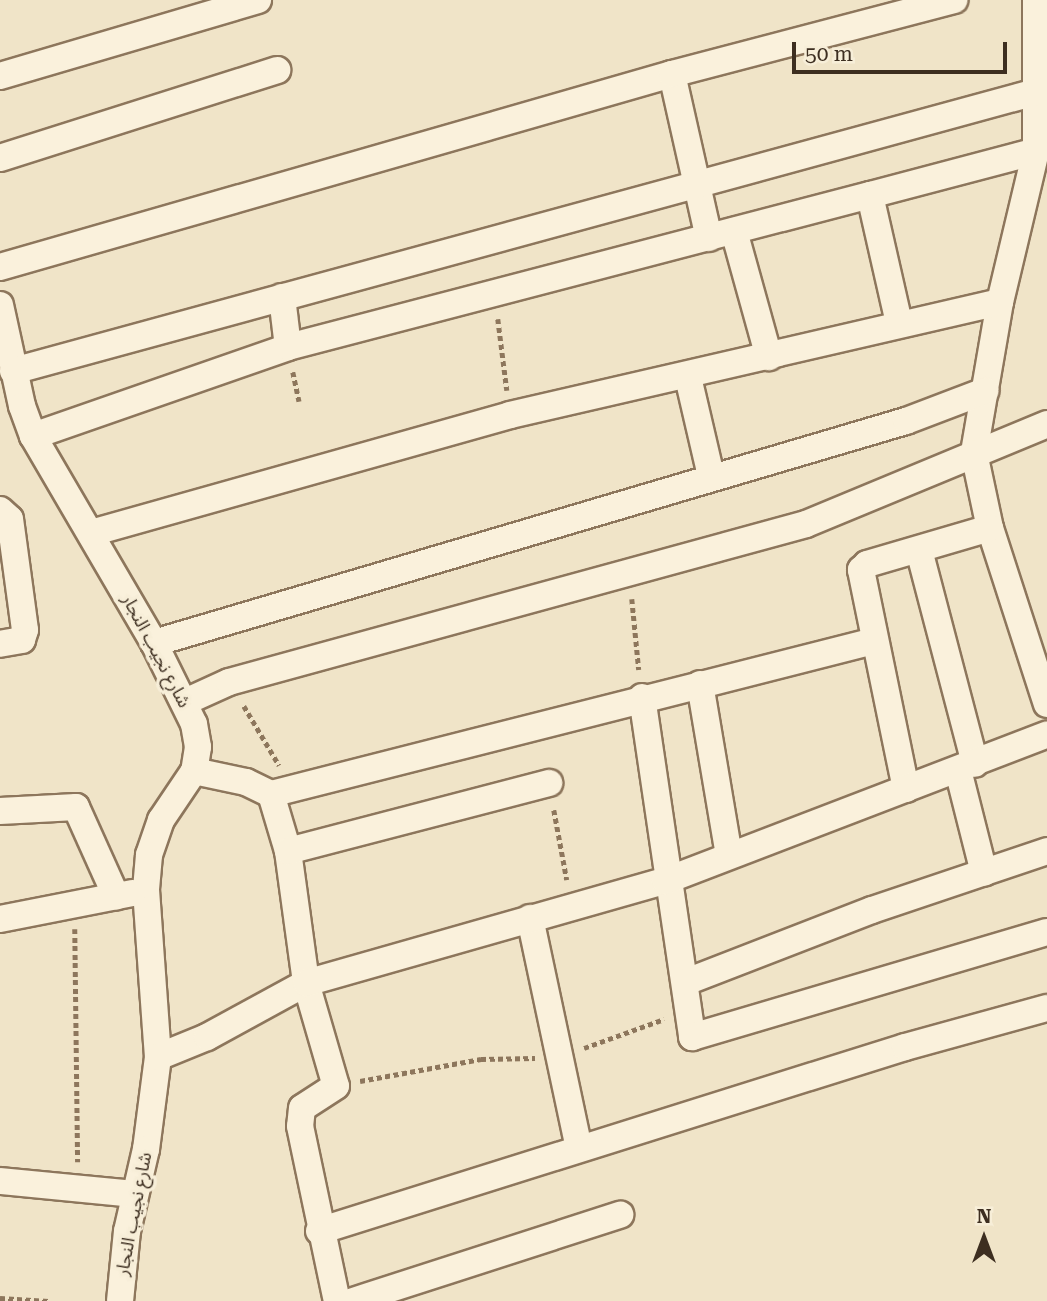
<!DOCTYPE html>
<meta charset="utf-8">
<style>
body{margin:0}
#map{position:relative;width:1047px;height:1301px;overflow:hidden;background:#f0e4c8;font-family:"Roboto Serif","Noto Sans Arabic",serif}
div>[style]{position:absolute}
.path>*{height:4.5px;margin-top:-2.25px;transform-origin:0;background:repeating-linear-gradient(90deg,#8d765c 0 5px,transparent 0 8.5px)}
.roads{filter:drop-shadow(2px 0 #8d765c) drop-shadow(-2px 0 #8d765c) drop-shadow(0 2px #8d765c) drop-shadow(0 -2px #8d765c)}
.street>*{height:26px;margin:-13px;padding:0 13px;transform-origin:13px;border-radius:13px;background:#faf1dc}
span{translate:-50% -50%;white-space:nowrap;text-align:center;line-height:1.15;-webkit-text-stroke:7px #f7eed8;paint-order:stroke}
.street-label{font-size:18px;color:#3d2e20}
.north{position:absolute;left:949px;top:1203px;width:70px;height:70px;-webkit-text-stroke:5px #f7eed8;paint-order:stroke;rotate:0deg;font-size:19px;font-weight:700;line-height:28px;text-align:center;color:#3d2e20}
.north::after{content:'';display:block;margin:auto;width:24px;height:32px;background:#3d2e20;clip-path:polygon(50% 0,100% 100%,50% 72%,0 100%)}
.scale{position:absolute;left:792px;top:42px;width:215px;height:32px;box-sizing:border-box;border:4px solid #3d2e20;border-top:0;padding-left:9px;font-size:21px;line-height:24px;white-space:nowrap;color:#3d2e20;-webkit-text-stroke:5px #f7eed8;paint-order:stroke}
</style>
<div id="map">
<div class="path">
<i style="left:498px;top:319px;width:72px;rotate:82.8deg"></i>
<i style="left:293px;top:372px;width:30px;rotate:78deg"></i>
<i style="left:632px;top:599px;width:71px;rotate:84.4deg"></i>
<i style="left:244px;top:706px;width:69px;rotate:59.3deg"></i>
<i style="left:554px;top:810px;width:71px;rotate:79.5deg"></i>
<i style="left:75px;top:929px;width:233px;rotate:89.3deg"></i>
<i style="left:584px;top:1048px;width:85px;rotate:-19.9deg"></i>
<i style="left:360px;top:1081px;width:123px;rotate:-10.3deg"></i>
<i style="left:481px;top:1059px;width:54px;rotate:-1.1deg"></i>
<i style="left:0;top:1298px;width:49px;rotate:3.5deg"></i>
</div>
<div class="roads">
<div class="street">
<i style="left:1036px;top:0;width:151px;rotate:90deg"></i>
<i style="left:1036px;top:151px;width:155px;rotate:103.4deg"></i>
<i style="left:1000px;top:302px;width:153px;rotate:99.8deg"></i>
<i style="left:974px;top:453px;width:77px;rotate:78deg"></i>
<i style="left:990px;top:528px;width:185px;rotate:72.1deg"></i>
<i style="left:672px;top:74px;width:168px;rotate:77.3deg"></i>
<i style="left:0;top:76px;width:269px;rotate:-16.4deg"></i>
<i style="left:0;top:158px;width:291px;rotate:-17.6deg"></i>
<i style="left:734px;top:231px;width:131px;rotate:74.5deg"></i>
<i style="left:0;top:267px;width:699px;rotate:-16.02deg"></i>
<i style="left:672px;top:74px;width:292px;rotate:-14.7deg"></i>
<i style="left:282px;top:297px;width:50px;rotate:83.2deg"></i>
<i style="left:0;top:305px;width:103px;rotate:77.7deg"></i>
<i style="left:22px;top:406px;width:32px;rotate:70deg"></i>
<i style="left:33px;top:436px;width:240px;rotate:59.7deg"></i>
<i style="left:154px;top:643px;width:90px;rotate:63.7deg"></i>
<i style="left:194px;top:724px;width:23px;rotate:80deg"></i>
<i style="left:198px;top:747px;width:24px;rotate:99deg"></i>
<i style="left:194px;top:771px;width:59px;rotate:124deg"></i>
<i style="left:161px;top:820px;width:37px;rotate:109deg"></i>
<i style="left:149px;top:855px;width:35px;rotate:95deg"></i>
<i style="left:146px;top:890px;width:167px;rotate:85.9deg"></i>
<i style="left:158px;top:1057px;width:93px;rotate:97.4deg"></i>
<i style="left:146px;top:1149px;width:84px;rotate:103deg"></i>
<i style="left:127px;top:1231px;width:70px;rotate:95.7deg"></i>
<i style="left:899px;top:323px;width:131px;rotate:-102.8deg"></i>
<i style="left:870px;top:195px;width:172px;rotate:-14.8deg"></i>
<i style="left:13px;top:371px;width:1064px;rotate:-15.26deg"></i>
<i style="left:688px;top:377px;width:102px;rotate:76.9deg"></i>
<i style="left:33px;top:436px;width:270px;rotate:-19.2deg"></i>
<i style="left:288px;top:347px;width:602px;rotate:-14.64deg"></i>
<i style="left:0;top:510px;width:13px;rotate:42deg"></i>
<i style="left:10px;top:519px;width:112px;rotate:82.3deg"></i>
<i style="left:25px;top:630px;width:10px;rotate:107deg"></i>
<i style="left:22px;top:640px;width:22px;rotate:170deg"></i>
<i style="left:91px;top:533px;width:435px;rotate:-15.7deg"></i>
<i style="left:510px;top:415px;width:503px;rotate:-12.99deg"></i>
<i style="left:919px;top:550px;width:221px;rotate:75.3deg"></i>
<i style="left:154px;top:643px;width:784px;rotate:-16.45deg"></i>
<i style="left:906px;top:421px;width:85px;rotate:-20.8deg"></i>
<i style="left:700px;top:684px;width:174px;rotate:80.4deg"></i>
<i style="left:642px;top:697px;width:344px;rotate:81.6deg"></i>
<i style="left:692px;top:1037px;width:370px;rotate:-16.5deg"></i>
<i style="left:185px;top:702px;width:48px;rotate:-24.4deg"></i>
<i style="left:229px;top:682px;width:598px;rotate:-15.31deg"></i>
<i style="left:806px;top:524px;width:261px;rotate:-22.5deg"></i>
<i style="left:958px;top:770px;width:106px;rotate:75.8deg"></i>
<i style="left:194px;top:771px;width:53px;rotate:11.9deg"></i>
<i style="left:246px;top:782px;width:28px;rotate:26deg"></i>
<i style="left:271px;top:794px;width:622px;rotate:-14.24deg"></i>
<i style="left:906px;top:789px;width:224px;rotate:-101.6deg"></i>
<i style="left:861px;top:570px;width:8px;rotate:-45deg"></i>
<i style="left:867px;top:564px;width:128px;rotate:-16.3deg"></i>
<i style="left:271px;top:794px;width:59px;rotate:73.4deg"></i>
<i style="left:288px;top:851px;width:133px;rotate:82.2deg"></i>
<i style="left:306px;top:983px;width:107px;rotate:73.8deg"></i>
<i style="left:336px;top:1086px;width:40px;rotate:147.1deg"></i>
<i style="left:302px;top:1108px;width:18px;rotate:96deg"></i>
<i style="left:300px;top:1126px;width:179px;rotate:78.1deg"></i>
<i style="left:0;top:811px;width:76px;rotate:-3deg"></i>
<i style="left:76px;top:807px;width:98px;rotate:65.8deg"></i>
<i style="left:288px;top:851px;width:270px;rotate:-14.6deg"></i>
<i style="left:530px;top:918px;width:235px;rotate:78deg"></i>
<i style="left:0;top:919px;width:135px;rotate:-11.1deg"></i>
<i style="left:686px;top:982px;width:199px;rotate:-21.2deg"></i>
<i style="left:872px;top:910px;width:185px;rotate:-18.6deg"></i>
<i style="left:158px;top:1057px;width:53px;rotate:-22.2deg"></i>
<i style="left:207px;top:1037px;width:113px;rotate:-28.6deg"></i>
<i style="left:306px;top:983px;width:373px;rotate:-15.9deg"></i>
<i style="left:665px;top:881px;width:409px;rotate:-21deg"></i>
<i style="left:0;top:1181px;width:135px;rotate:5.5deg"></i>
<i style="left:319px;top:1231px;width:614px;rotate:-17.43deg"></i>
<i style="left:905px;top:1047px;width:147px;rotate:-15.4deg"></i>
<i style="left:353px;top:1301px;width:281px;rotate:-17.9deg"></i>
</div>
</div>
<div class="street-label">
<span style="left:156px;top:651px;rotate:62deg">شارع نجيب النجار</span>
<span style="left:134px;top:1214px;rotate:-79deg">شارع نجيب النجار</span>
</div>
<div class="north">N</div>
<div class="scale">50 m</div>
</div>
